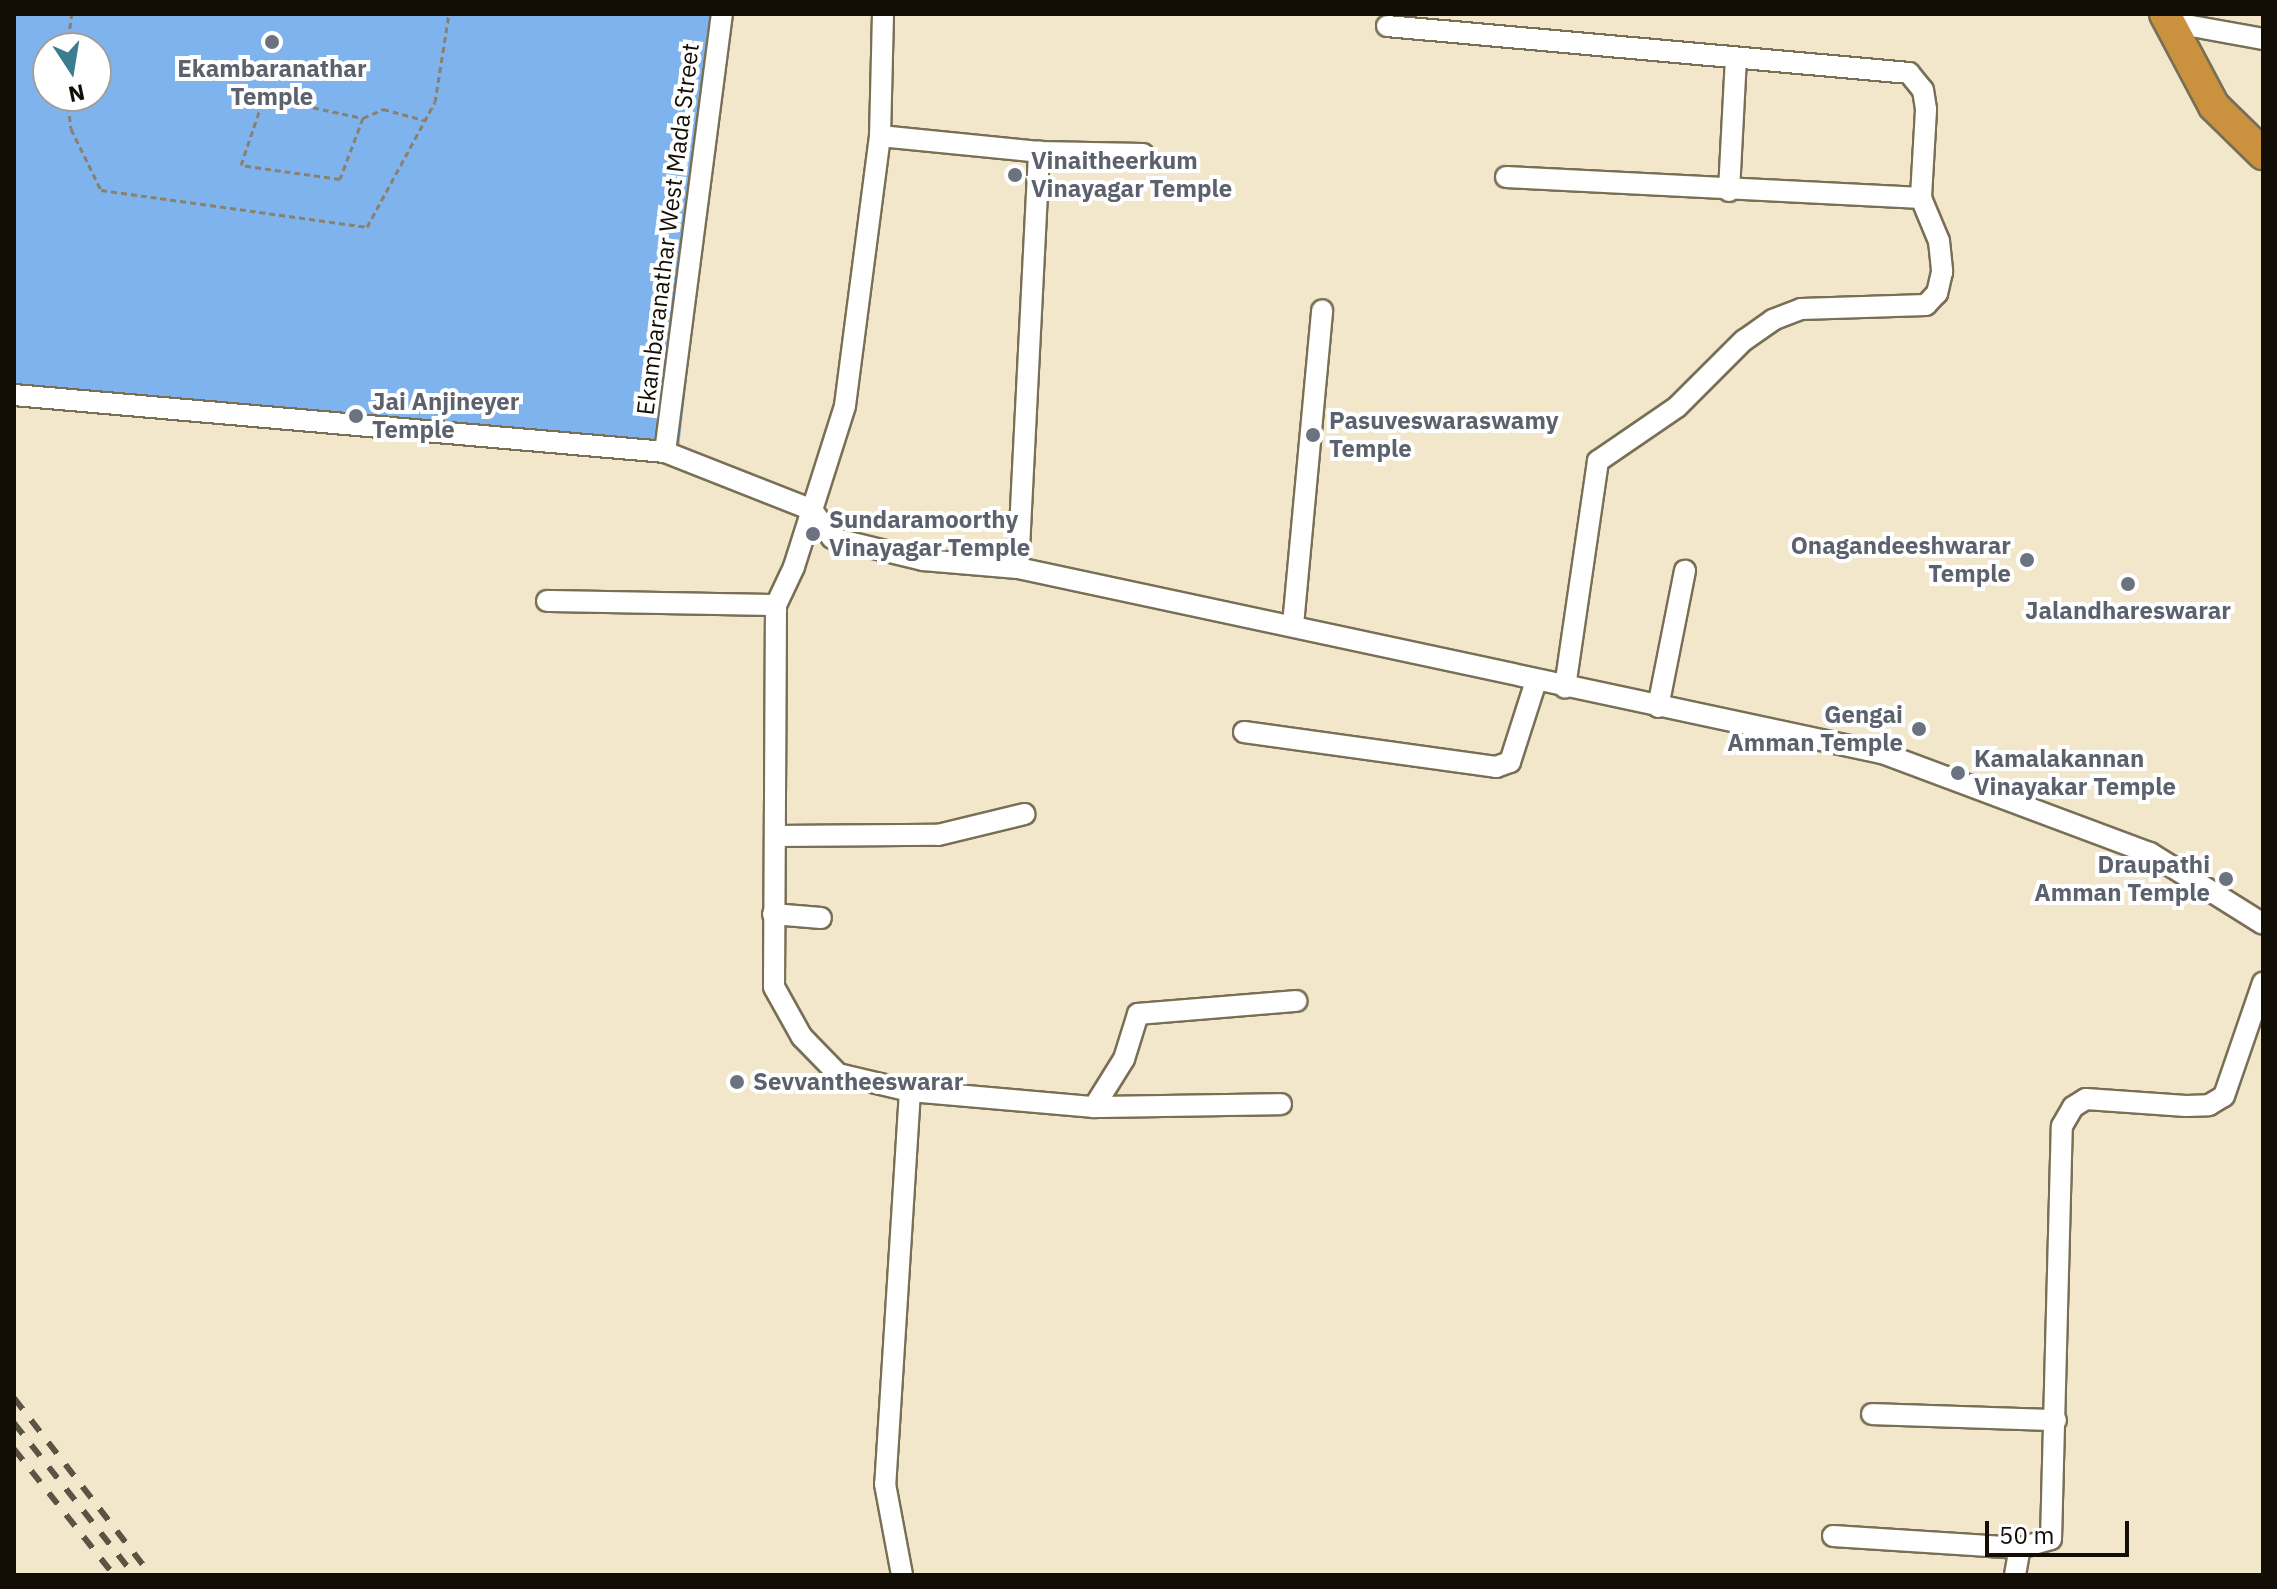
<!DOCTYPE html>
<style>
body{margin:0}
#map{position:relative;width:2277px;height:1589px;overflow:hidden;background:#f2e7ca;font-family:"IBM Plex Sans",sans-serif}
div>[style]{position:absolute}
.water>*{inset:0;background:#7eb3ed}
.path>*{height:3px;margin-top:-1.5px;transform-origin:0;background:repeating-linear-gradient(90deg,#89816e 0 6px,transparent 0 10px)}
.roads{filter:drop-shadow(2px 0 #786f55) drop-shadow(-2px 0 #786f55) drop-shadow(0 2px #786f55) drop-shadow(0 -2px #786f55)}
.minor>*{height:20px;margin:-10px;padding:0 10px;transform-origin:10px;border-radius:10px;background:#fff}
.highway>*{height:30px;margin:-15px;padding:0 15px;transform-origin:15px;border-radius:15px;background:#ca913e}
.rail>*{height:6px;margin-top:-3px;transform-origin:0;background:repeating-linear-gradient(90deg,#5a5444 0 14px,transparent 0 28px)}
.dots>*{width:22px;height:22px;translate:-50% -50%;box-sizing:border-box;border:4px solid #fff;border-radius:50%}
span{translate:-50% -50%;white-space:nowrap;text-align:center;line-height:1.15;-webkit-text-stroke:8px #fff;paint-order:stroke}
.worship-label{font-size:24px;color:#5b616d;font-weight:700}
.left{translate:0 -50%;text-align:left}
.right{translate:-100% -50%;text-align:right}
.street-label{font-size:24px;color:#120e05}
.frame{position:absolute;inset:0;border:16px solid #120e05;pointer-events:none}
.north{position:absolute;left:32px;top:32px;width:80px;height:80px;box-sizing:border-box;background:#fff;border:2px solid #a09f9b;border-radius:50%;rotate:168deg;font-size:22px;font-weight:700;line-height:32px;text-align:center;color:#120e05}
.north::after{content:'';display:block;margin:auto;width:28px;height:36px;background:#3b7d8e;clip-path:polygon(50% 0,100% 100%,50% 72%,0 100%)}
.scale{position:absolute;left:1985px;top:1521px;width:144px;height:36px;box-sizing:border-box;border:4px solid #120e05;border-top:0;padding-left:10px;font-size:24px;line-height:28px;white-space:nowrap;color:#120e05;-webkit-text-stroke:6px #fff;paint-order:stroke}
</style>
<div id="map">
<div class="water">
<i style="clip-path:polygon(evenodd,14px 14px,728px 14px,678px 457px,14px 386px,14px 14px,48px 48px,96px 48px,96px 96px,48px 96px,48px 48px)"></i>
</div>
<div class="path">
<i style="left:67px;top:48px;width:34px;rotate:-82deg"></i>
<i style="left:67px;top:96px;width:33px;rotate:83deg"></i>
<i style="left:71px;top:129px;width:68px;rotate:63.8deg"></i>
<i style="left:101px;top:190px;width:269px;rotate:7.9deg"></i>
<i style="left:367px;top:227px;width:142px;rotate:-61.5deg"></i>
<i style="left:435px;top:102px;width:89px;rotate:-81deg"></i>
<i style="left:264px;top:97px;width:101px;rotate:12deg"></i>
<i style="left:363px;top:118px;width:65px;rotate:110.7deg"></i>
<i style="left:340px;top:179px;width:100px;rotate:-172deg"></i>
<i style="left:241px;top:165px;width:72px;rotate:-71.3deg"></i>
<i style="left:363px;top:118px;width:22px;rotate:-24deg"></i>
<i style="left:383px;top:109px;width:42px;rotate:15deg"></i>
</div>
<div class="roads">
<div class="minor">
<i style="left:883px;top:14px;width:122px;rotate:91.4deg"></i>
<i style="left:880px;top:136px;width:272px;rotate:97.4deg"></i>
<i style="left:845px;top:406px;width:169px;rotate:107.6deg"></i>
<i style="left:794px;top:567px;width:42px;rotate:115.3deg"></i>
<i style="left:776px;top:605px;width:382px;rotate:90.3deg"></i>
<i style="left:774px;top:987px;width:57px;rotate:60.8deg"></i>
<i style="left:802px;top:1037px;width:52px;rotate:45.8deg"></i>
<i style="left:838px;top:1074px;width:74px;rotate:13.3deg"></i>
<i style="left:910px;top:1091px;width:394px;rotate:93.6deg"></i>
<i style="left:885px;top:1484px;width:93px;rotate:79.4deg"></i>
<i style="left:2186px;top:25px;width:78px;rotate:10.3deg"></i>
<i style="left:1387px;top:26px;width:524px;rotate:5.14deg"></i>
<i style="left:1909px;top:73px;width:22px;rotate:51deg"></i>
<i style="left:1923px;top:90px;width:20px;rotate:81deg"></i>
<i style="left:1926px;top:110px;width:88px;rotate:93.3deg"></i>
<i style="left:880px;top:136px;width:160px;rotate:5.7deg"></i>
<i style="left:1039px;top:152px;width:104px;rotate:1.1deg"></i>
<i style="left:1506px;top:177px;width:416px;rotate:2.9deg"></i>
<i style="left:1921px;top:198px;width:47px;rotate:67.3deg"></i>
<i style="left:1939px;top:241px;width:31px;rotate:84deg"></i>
<i style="left:1942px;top:272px;width:22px;rotate:103deg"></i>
<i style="left:1937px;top:293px;width:16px;rotate:133deg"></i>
<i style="left:1926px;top:305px;width:125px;rotate:178.2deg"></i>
<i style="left:1801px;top:309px;width:30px;rotate:159deg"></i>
<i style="left:1773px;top:320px;width:35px;rotate:145deg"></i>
<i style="left:1744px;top:340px;width:95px;rotate:135deg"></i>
<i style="left:1677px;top:407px;width:96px;rotate:145.6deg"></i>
<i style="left:1598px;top:461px;width:229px;rotate:98.3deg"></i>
<i style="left:1729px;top:191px;width:133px;rotate:-87deg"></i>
<i style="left:14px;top:395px;width:653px;rotate:5deg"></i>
<i style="left:665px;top:452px;width:158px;rotate:21.5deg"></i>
<i style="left:812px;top:510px;width:34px;rotate:54deg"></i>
<i style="left:832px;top:538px;width:94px;rotate:13.6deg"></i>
<i style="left:923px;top:560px;width:95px;rotate:4.8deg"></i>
<i style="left:1018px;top:568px;width:884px;rotate:12.09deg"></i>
<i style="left:1882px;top:753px;width:286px;rotate:20.5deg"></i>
<i style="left:2150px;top:853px;width:133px;rotate:32.1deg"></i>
<i style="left:665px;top:452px;width:442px;rotate:-82.6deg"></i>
<i style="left:1018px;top:568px;width:417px;rotate:-87.1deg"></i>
<i style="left:547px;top:601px;width:229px;rotate:1deg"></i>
<i style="left:1293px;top:625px;width:316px;rotate:-84.7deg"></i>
<i style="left:1658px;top:707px;width:139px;rotate:-78.8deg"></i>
<i style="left:1244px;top:732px;width:254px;rotate:7.9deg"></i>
<i style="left:1496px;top:767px;width:15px;rotate:-20deg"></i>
<i style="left:1510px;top:762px;width:85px;rotate:-72.2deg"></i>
<i style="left:775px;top:836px;width:163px;rotate:-0.4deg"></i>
<i style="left:938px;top:835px;width:89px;rotate:-13.6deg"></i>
<i style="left:773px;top:914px;width:48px;rotate:4.8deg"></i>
<i style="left:910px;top:1091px;width:185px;rotate:5deg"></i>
<i style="left:1094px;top:1107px;width:57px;rotate:-58deg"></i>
<i style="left:1124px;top:1059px;width:47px;rotate:-72.7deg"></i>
<i style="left:1138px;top:1014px;width:159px;rotate:-4.7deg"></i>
<i style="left:1094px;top:1107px;width:187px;rotate:-0.9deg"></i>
<i style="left:1872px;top:1414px;width:184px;rotate:1.9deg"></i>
<i style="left:1833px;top:1536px;width:187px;rotate:3.7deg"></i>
<i style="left:2015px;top:1575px;width:27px;rotate:-80deg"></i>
<i style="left:2020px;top:1548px;width:32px;rotate:-16deg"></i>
<i style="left:2051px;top:1539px;width:413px;rotate:-88.5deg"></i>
<i style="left:2062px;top:1126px;width:22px;rotate:-60deg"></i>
<i style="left:2073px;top:1107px;width:15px;rotate:-32deg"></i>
<i style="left:2086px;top:1099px;width:100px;rotate:4deg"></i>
<i style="left:2186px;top:1106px;width:23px;rotate:-2deg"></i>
<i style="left:2209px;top:1105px;width:17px;rotate:-31deg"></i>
<i style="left:2224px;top:1096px;width:120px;rotate:-71deg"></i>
</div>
<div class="highway">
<i style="left:2165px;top:14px;width:104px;rotate:62deg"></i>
<i style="left:2214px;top:106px;width:69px;rotate:44.4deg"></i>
</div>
</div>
<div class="rail">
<i style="left:14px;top:1398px;width:224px;rotate:52.3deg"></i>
<i style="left:14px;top:1423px;width:194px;rotate:51.7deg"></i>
<i style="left:14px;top:1449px;width:161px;rotate:51.6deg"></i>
</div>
<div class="dots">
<i style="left:272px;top:42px;background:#6b7280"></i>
<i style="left:1015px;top:175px;background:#6b7280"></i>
<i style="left:356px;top:416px;background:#6b7280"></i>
<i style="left:1313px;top:435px;background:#6b7280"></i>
<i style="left:813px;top:534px;background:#6b7280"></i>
<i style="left:2027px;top:560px;background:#6b7280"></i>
<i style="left:2128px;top:584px;background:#6b7280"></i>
<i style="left:1919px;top:729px;background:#6b7280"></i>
<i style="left:1958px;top:773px;background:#6b7280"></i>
<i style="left:2226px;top:879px;background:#6b7280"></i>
<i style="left:737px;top:1082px;background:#6b7280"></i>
</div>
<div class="worship-label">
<span style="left:272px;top:83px">Ekambaranathar<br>Temple</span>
<span class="left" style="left:1031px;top:175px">Vinaitheerkum<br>Vinayagar Temple</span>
<span class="left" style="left:372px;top:416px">Jai Anjineyer<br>Temple</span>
<span class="left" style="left:1329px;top:435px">Pasuveswaraswamy<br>Temple</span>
<span class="left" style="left:829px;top:534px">Sundaramoorthy<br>Vinayagar Temple</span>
<span class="right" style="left:2011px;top:560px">Onagandeeshwarar<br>Temple</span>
<span style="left:2128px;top:611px">Jalandhareswarar</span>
<span class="right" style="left:1903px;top:729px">Gengai<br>Amman Temple</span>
<span class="left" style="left:1974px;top:773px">Kamalakannan<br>Vinayakar Temple</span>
<span class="right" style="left:2210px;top:879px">Draupathi<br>Amman Temple</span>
<span class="left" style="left:753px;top:1082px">Sevvantheeswarar</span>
</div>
<div class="street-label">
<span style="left:668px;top:229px;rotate:-83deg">Ekambaranathar West Mada Street</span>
</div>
<div class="frame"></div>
<div class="north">N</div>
<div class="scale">50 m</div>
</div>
